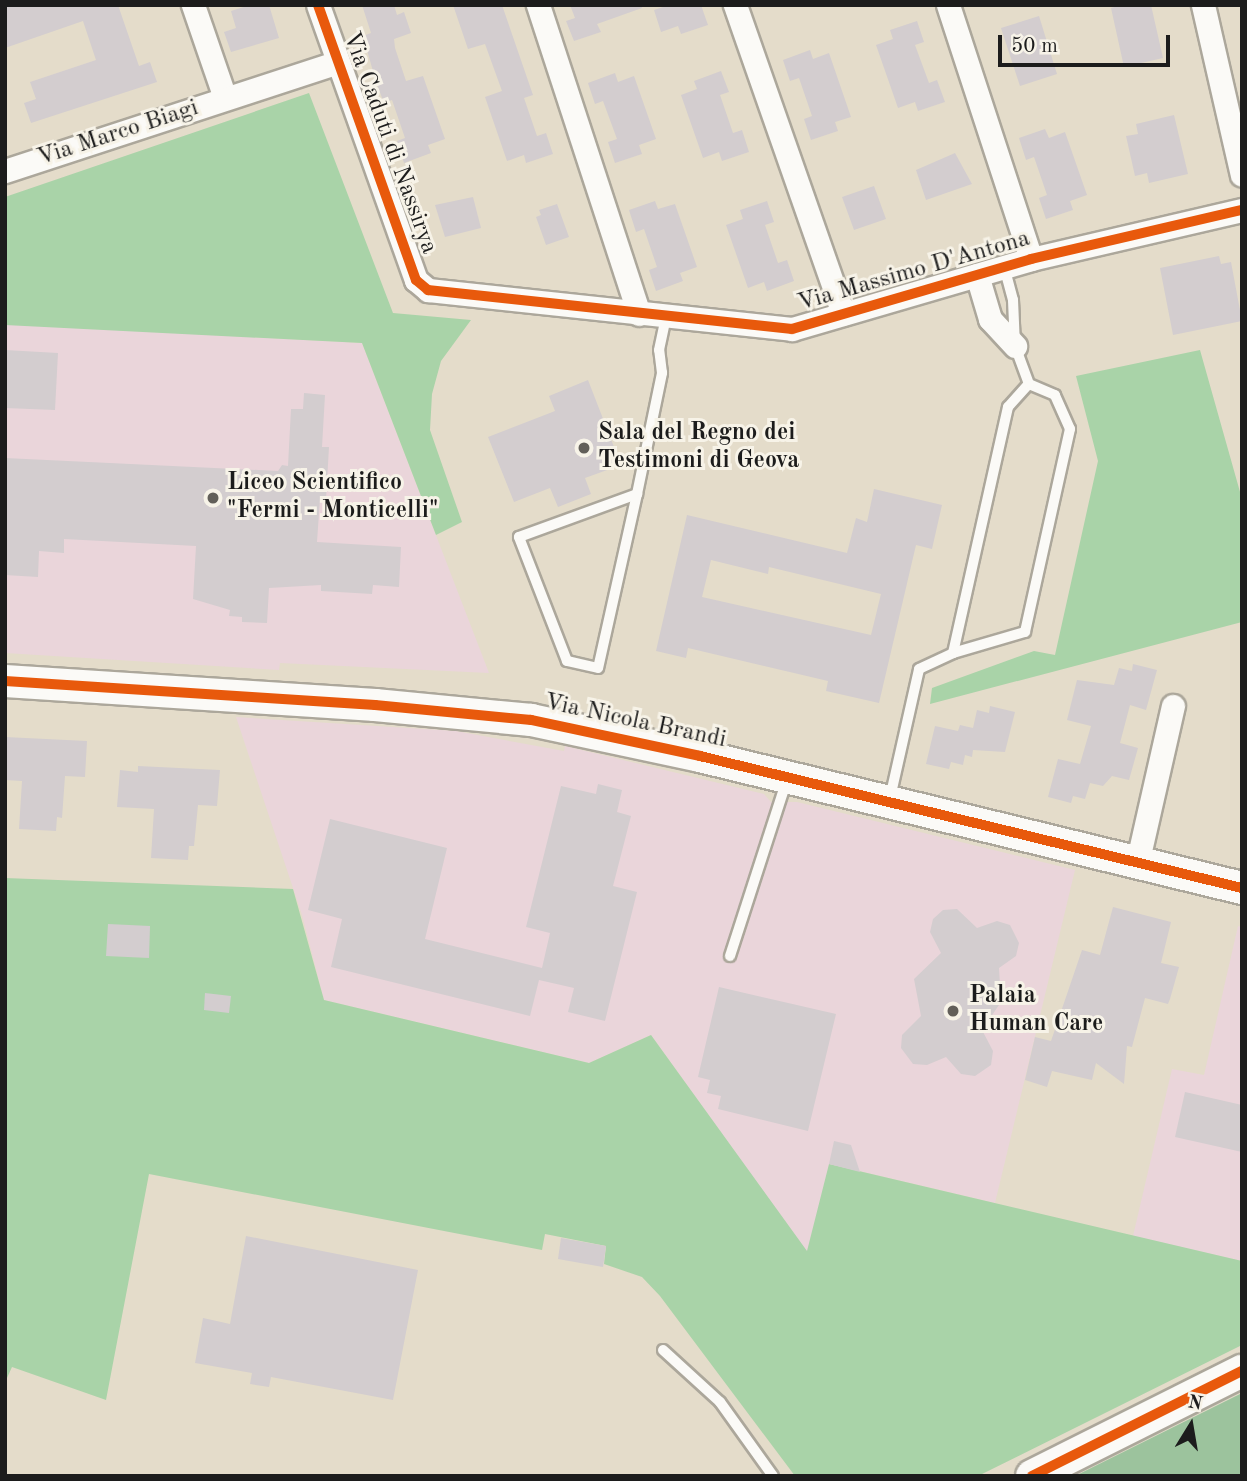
<!DOCTYPE html>
<style>
body{margin:0}
#map{position:relative;width:1247px;height:1481px;overflow:hidden;background:#e4dcca;font-family:"Old Standard TT",serif}
div>[style]{position:absolute}
.built>*{inset:0;background:#ead5da}
.green>*{inset:0;background:#a9d3a8}
.forest>*{inset:0;background:#9cc39d}
.building>*{inset:0;background:#d3cdcf}
.roads{filter:drop-shadow(2px 0 #aca79b) drop-shadow(-2px 0 #aca79b) drop-shadow(0 2px #aca79b) drop-shadow(0 -2px #aca79b)}
.lane>*{height:10px;margin:-5px;padding:0 5px;transform-origin:5px;border-radius:5px;background:#fbfaf7}
.street>*{height:23px;margin:-11.5px;padding:0 11.5px;transform-origin:11.5px;border-radius:11.5px;background:#fbfaf7}
.secondary>*{height:32px;margin:-16px;padding:0 16px;transform-origin:16px;border-radius:16px;background:#fbfaf7}
.cycleway>*{height:10px;margin:-5px;padding:0 5px;transform-origin:5px;border-radius:5px;background:#e8590c}
.dots>*{width:19px;height:19px;translate:-50% -50%;box-sizing:border-box;border:4px solid #f7f3e8;border-radius:50%}
span{translate:-50% -50%;white-space:nowrap;text-align:center;line-height:1.15;-webkit-text-stroke:6px #f7f3e8;paint-order:stroke}
.street-label{font-size:24px;color:#1c1c1c}
.poi-label{font-size:24px;color:#1c1c1c;font-weight:700}
.left{translate:0 -50%;text-align:left}
.frame{position:absolute;inset:0;border:7px solid #1c1c1c;pointer-events:none}
.north{position:absolute;left:1156px;top:1390px;width:70px;height:70px;-webkit-text-stroke:5px #f7f3e8;paint-order:stroke;rotate:11deg;font-size:19px;font-weight:700;line-height:28px;text-align:center;color:#1c1c1c}
.north::after{content:'';display:block;margin:auto;width:24px;height:32px;background:#1c1c1c;clip-path:polygon(50% 0,100% 100%,50% 72%,0 100%)}
.scale{position:absolute;left:998px;top:35px;width:172px;height:32px;box-sizing:border-box;border:4px solid #1c1c1c;border-top:0;padding-left:9px;font-size:21px;line-height:24px;white-space:nowrap;color:#1c1c1c;-webkit-text-stroke:5px #f7f3e8;paint-order:stroke}
</style>
<div id="map">
<div class="built">
<i style="clip-path:polygon(5px 324px,362px 343px,489px 673px,280px 663px,279px 670px,5px 653px)"></i>
<i style="clip-path:polygon(236px 717px,456px 731px,564px 751px,565px 746px,764px 794px,771px 802px,797px 802px,1075px 870px,995px 1203px,855px 1170px,807px 1252px,651px 1035px,589px 1063px,324px 1000px,302px 915px)"></i>
<i style="clip-path:polygon(1238px 926px,1242px 927px,1242px 1261px,1133px 1236px,1172px 1069px,1204px 1075px)"></i>
</div>
<div class="green">
<i style="clip-path:polygon(309px 93px,393px 313px,471px 320px,441px 361px,432px 394px,430px 430px,462px 522px,436px 535px,362px 343px,5px 325px,5px 197px)"></i>
<i style="clip-path:polygon(1200px 350px,1242px 499px,1242px 622px,930px 704px,932px 688px,1034px 651px,1055px 655px,1098px 461px,1076px 376px)"></i>
<i style="clip-path:polygon(5px 878px,293px 889px,324px 1000px,589px 1063px,651px 1035px,807px 1251px,829px 1164px,1242px 1261px,1242px 1345px,978px 1476px,795px 1476px,660px 1296px,642px 1277px,604px 1264px,606px 1246px,545px 1234px,542px 1250px,149px 1174px,106px 1400px,12px 1367px,7px 1378px)"></i>
</div>
<div class="forest">
<i style="clip-path:polygon(1242px 1393px,1242px 1476px,1075px 1476px)"></i>
</div>
<div class="building">
<i style="clip-path:polygon(5px 5px,118px 5px,139px 66px,150px 62px,157px 82px,31px 123px,24px 103px,36px 99px,30px 82px,96px 60px,83px 21px,5px 48px)"></i>
<i style="clip-path:polygon(250px 5px,269px 5px,279px 38px,231px 52px,224px 32px,236px 28px,231px 11px)"></i>
<i style="clip-path:polygon(362px 5px,394px 5px,397px 15px,404px 12px,411px 33px,394px 39px,395px 48px,406px 81px,423px 76px,445px 139px,428px 145px,431px 153px,404px 163px,397px 141px,405px 138px,392px 100px,384px 103px,376px 82px,363px 36px,371px 33px)"></i>
<i style="clip-path:polygon(453px 5px,502px 5px,533px 95px,524px 98px,537px 136px,546px 133px,553px 154px,526px 163px,524px 155px,507px 161px,485px 97px,502px 91px,485px 44px,468px 49px)"></i>
<i style="clip-path:polygon(570px 5px,641px 5px,642px 8px,597px 24px,601px 32px,574px 41px,566px 21px,575px 18px)"></i>
<i style="clip-path:polygon(669px 5px,701px 5px,708px 25px,681px 34px,678px 26px,661px 32px,654px 10px)"></i>
<i style="clip-path:polygon(1121px 5px,1151px 5px,1163px 58px,1124px 67px,1111px 8px)"></i>
<i style="clip-path:polygon(1039px 16px,1057px 74px,1020px 86px,1001px 28px)"></i>
<i style="clip-path:polygon(917px 21px,924px 42px,915px 45px,929px 83px,937px 80px,945px 102px,918px 111px,915px 102px,898px 108px,876px 45px,893px 39px,890px 30px)"></i>
<i style="clip-path:polygon(810px 50px,813px 59px,829px 53px,851px 117px,835px 122px,838px 131px,811px 140px,804px 119px,812px 116px,799px 78px,790px 81px,783px 60px)"></i>
<i style="clip-path:polygon(721px 71px,729px 92px,720px 95px,733px 133px,742px 130px,749px 152px,722px 161px,719px 152px,703px 158px,681px 95px,697px 89px,694px 81px)"></i>
<i style="clip-path:polygon(615px 73px,618px 82px,634px 76px,656px 139px,639px 145px,642px 154px,615px 163px,608px 142px,617px 139px,603px 101px,595px 104px,588px 83px)"></i>
<i style="clip-path:polygon(1174px 115px,1188px 174px,1149px 183px,1147px 173px,1135px 176px,1126px 136px,1138px 134px,1136px 124px)"></i>
<i style="clip-path:polygon(1045px 129px,1049px 138px,1065px 132px,1087px 195px,1070px 201px,1073px 210px,1046px 219px,1039px 198px,1047px 195px,1034px 157px,1026px 160px,1019px 138px)"></i>
<i style="clip-path:polygon(955px 153px,972px 184px,926px 200px,916px 170px)"></i>
<i style="clip-path:polygon(874px 186px,886px 219px,854px 230px,842px 197px)"></i>
<i style="clip-path:polygon(473px 197px,481px 228px,445px 237px,435px 205px)"></i>
<i style="clip-path:polygon(655px 201px,658px 209px,675px 204px,697px 267px,680px 273px,683px 281px,656px 291px,649px 270px,657px 267px,644px 229px,636px 232px,629px 210px)"></i>
<i style="clip-path:polygon(767px 201px,774px 222px,765px 225px,778px 263px,787px 260px,794px 281px,767px 291px,764px 282px,748px 288px,726px 225px,743px 219px,740px 210px)"></i>
<i style="clip-path:polygon(557px 204px,569px 237px,546px 245px,536px 217px,541px 215px,539px 210px)"></i>
<i style="clip-path:polygon(1219px 256px,1221px 264px,1231px 262px,1242px 321px,1173px 335px,1160px 268px)"></i>
<i style="clip-path:polygon(5px 350px,58px 353px,55px 410px,5px 408px)"></i>
<i style="clip-path:polygon(588px 380px,621px 465px,585px 478px,591px 494px,558px 507px,550px 488px,514px 502px,488px 437px,555px 411px,549px 396px)"></i>
<i style="clip-path:polygon(304px 393px,325px 395px,322px 447px,329px 447px,326px 499px,320px 499px,317px 542px,401px 547px,399px 587px,373px 585px,372px 594px,321px 591px,321px 585px,269px 588px,267px 623px,242px 622px,242px 617px,229px 616px,230px 610px,193px 599px,196px 546px,64px 539px,64px 553px,39px 551px,38px 577px,5px 575px,5px 458px,278px 471px,282px 465px,288px 466px,291px 409px,303px 409px)"></i>
<i style="clip-path:polygon(evenodd,874px 489px,942px 505px,932px 549px,916px 545px,879px 703px,826px 691px,828px 681px,688px 648px,686px 658px,656px 651px,687px 515px,847px 553px,856px 518px,867px 522px,874px 489px,711px 560px,768px 574px,769px 567px,881px 594px,871px 635px,702px 597px,711px 560px)"></i>
<i style="clip-path:polygon(1133px 664px,1157px 670px,1146px 710px,1130px 705px,1120px 743px,1138px 748px,1129px 780px,1112px 776px,1103px 786px,1090px 783px,1085px 799px,1073px 796px,1071px 803px,1048px 797px,1058px 759px,1080px 764px,1091px 726px,1067px 720px,1077px 680px,1114px 685px,1119px 668px,1132px 671px)"></i>
<i style="clip-path:polygon(990px 706px,1015px 712px,1005px 752px,973px 750px,972px 757px,965px 755px,963px 765px,951px 762px,949px 769px,926px 764px,935px 726px,958px 731px,960px 725px,973px 728px,977px 710px,989px 713px)"></i>
<i style="clip-path:polygon(5px 737px,87px 741px,85px 777px,65px 776px,62px 818px,57px 817px,56px 831px,19px 829px,22px 781px,5px 780px)"></i>
<i style="clip-path:polygon(138px 766px,220px 770px,217px 806px,198px 805px,194px 846px,189px 846px,188px 860px,151px 858px,154px 809px,117px 807px,120px 770px,138px 772px)"></i>
<i style="clip-path:polygon(598px 784px,622px 790px,617px 812px,631px 816px,613px 886px,637px 892px,605px 1021px,568px 1012px,574px 988px,539px 980px,530px 1016px,331px 967px,342px 919px,308px 910px,330px 819px,447px 848px,425px 939px,542px 968px,550px 933px,526px 927px,561px 786px,596px 794px)"></i>
<i style="clip-path:polygon(1113px 907px,1171px 922px,1161px 963px,1179px 967px,1170px 999px,1168px 1004px,1145px 998px,1132px 1047px,1127px 1046px,1124px 1084px,1096px 1063px,1092px 1080px,1052px 1071px,1047px 1087px,1025px 1080px,1035px 1037px,1051px 1041px,1082px 950px,1100px 955px)"></i>
<i style="clip-path:polygon(957px 909px,977px 928px,997px 921px,1010px 925px,1019px 943px,1016px 956px,999px 968px,1001px 1002px,982px 1030px,993px 1051px,991px 1065px,975px 1076px,961px 1074px,946px 1057px,927px 1065px,913px 1064px,901px 1048px,902px 1035px,921px 1016px,914px 979px,941px 953px,930px 932px,933px 919px,943px 910px)"></i>
<i style="clip-path:polygon(108px 924px,150px 926px,149px 958px,106px 956px)"></i>
<i style="clip-path:polygon(719px 987px,836px 1014px,808px 1131px,718px 1109px,721px 1096px,707px 1093px,710px 1080px,698px 1077px)"></i>
<i style="clip-path:polygon(205px 993px,231px 996px,229px 1013px,204px 1010px)"></i>
<i style="clip-path:polygon(1185px 1092px,1242px 1105px,1242px 1152px,1175px 1137px)"></i>
<i style="clip-path:polygon(834px 1141px,851px 1145px,860px 1172px,829px 1164px)"></i>
<i style="clip-path:polygon(246px 1236px,418px 1270px,393px 1400px,271px 1377px,269px 1387px,250px 1384px,252px 1373px,195px 1363px,203px 1318px,230px 1324px)"></i>
<i style="clip-path:polygon(561px 1238px,606px 1246px,603px 1267px,558px 1259px)"></i>
</div>
<div class="roads">
<div class="lane">
<i style="left:637px;top:494px;width:178px;rotate:102.6deg"></i>
<i style="left:598px;top:668px;width:32px;rotate:-167deg"></i>
<i style="left:567px;top:661px;width:133px;rotate:-111.2deg"></i>
<i style="left:519px;top:537px;width:126px;rotate:-20deg"></i>
<i style="left:637px;top:494px;width:124px;rotate:-78.3deg"></i>
<i style="left:662px;top:373px;width:23px;rotate:-97deg"></i>
<i style="left:659px;top:350px;width:34px;rotate:-78deg"></i>
<i style="left:953px;top:653px;width:252px;rotate:-77.4deg"></i>
<i style="left:1008px;top:407px;width:31px;rotate:-48deg"></i>
<i style="left:890px;top:798px;width:132px;rotate:-77.3deg"></i>
<i style="left:919px;top:669px;width:38px;rotate:-25deg"></i>
<i style="left:953px;top:653px;width:75px;rotate:-16.3deg"></i>
<i style="left:1025px;top:632px;width:208px;rotate:-77.5deg"></i>
<i style="left:1070px;top:429px;width:37px;rotate:-114deg"></i>
<i style="left:1055px;top:395px;width:28px;rotate:-157deg"></i>
<i style="left:1029px;top:384px;width:40px;rotate:-110.2deg"></i>
<i style="left:1015px;top:346px;width:46px;rotate:-92.5deg"></i>
<i style="left:1013px;top:300px;width:34px;rotate:-105deg"></i>
<i style="left:730px;top:956px;width:186px;rotate:-72.1deg"></i>
<i style="left:663px;top:1350px;width:77px;rotate:42.4deg"></i>
<i style="left:720px;top:1402px;width:91px;rotate:54.4deg"></i>
</div>
<div class="street">
<i style="left:193px;top:5px;width:98px;rotate:71deg"></i>
<i style="left:318px;top:5px;width:292px;rotate:70.4deg"></i>
<i style="left:416px;top:280px;width:16px;rotate:40deg"></i>
<i style="left:428px;top:290px;width:366px;rotate:6.1deg"></i>
<i style="left:792px;top:329px;width:249px;rotate:-16.3deg"></i>
<i style="left:1031px;top:259px;width:217px;rotate:-13.1deg"></i>
<i style="left:538px;top:5px;width:325px;rotate:71.9deg"></i>
<i style="left:735px;top:5px;width:327px;rotate:70.7deg"></i>
<i style="left:948px;top:5px;width:267px;rotate:71.9deg"></i>
<i style="left:1203px;top:5px;width:174px;rotate:77.1deg"></i>
<i style="left:5px;top:171px;width:350px;rotate:-18.1deg"></i>
<i style="left:977px;top:275px;width:46px;rotate:73.5deg"></i>
<i style="left:990px;top:319px;width:37px;rotate:47deg"></i>
<i style="left:1137px;top:864px;width:162px;rotate:-77.2deg"></i>
</div>
<div class="secondary">
<i style="left:5px;top:681px;width:371px;rotate:3.7deg"></i>
<i style="left:375px;top:705px;width:157px;rotate:5.5deg"></i>
<i style="left:531px;top:720px;width:173px;rotate:12deg"></i>
<i style="left:700px;top:756px;width:558px;rotate:13.69deg"></i>
<i style="left:1032px;top:1476px;width:235px;rotate:-26.6deg"></i>
</div>
</div>
<div class="cycleway">
<i style="left:318px;top:5px;width:292px;rotate:70.4deg"></i>
<i style="left:416px;top:280px;width:16px;rotate:40deg"></i>
<i style="left:428px;top:290px;width:366px;rotate:6.1deg"></i>
<i style="left:792px;top:329px;width:249px;rotate:-16.3deg"></i>
<i style="left:1031px;top:259px;width:217px;rotate:-13.1deg"></i>
<i style="left:5px;top:681px;width:371px;rotate:3.7deg"></i>
<i style="left:375px;top:705px;width:157px;rotate:5.5deg"></i>
<i style="left:531px;top:720px;width:173px;rotate:12deg"></i>
<i style="left:700px;top:756px;width:558px;rotate:13.69deg"></i>
<i style="left:1032px;top:1476px;width:235px;rotate:-26.6deg"></i>
</div>
<div class="dots">
<i style="left:584px;top:448px;background:#625f59"></i>
<i style="left:213px;top:498px;background:#625f59"></i>
<i style="left:953px;top:1011px;background:#625f59"></i>
</div>
<div class="street-label">
<span style="left:118px;top:134px;rotate:-18deg">Via Marco Biagi</span>
<span style="left:389px;top:143px;rotate:70deg">Via Caduti di Nassirya</span>
<span style="left:914px;top:272px;rotate:-16deg">Via Massimo D'Antona</span>
<span style="left:635px;top:722px;rotate:12deg">Via Nicola Brandi</span>
</div>
<div class="poi-label">
<span class="left" style="left:598px;top:448px">Sala del Regno dei<br>Testimoni di Geova</span>
<span class="left" style="left:227px;top:498px">Liceo Scientifico<br>"Fermi - Monticelli"</span>
<span class="left" style="left:969px;top:1011px">Palaia<br>Human Care</span>
</div>
<div class="frame"></div>
<div class="north">N</div>
<div class="scale">50 m</div>
</div>
